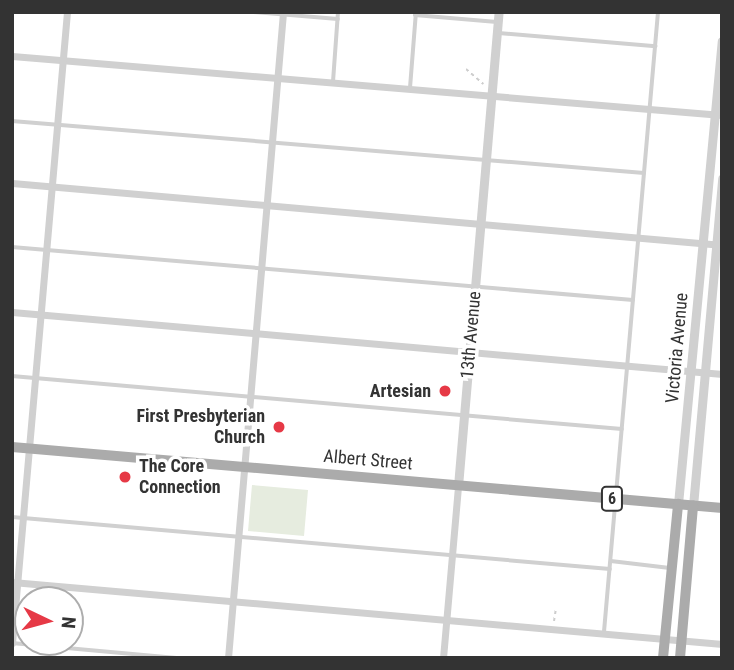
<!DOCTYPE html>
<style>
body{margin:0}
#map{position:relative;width:734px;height:670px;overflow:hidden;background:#fff;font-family:"Roboto Condensed",sans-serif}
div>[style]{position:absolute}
.green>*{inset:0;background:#e6ecdf}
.path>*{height:2px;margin-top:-1px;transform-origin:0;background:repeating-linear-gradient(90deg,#cdcdcd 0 3.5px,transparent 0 7px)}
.service>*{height:3.5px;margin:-1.75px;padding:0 1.75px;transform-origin:1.75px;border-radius:1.75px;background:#d0d0d0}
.minor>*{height:7px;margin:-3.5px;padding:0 3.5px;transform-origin:3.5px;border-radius:3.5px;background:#d0d0d0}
.tertiary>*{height:9px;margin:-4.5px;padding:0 4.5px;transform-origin:4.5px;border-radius:4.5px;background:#d0d0d0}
.primary>*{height:10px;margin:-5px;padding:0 5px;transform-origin:5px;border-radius:5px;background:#ababab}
.dots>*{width:19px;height:19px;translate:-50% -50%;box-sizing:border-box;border:4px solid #fff;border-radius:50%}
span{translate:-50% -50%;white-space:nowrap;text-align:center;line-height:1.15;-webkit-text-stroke:7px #fff;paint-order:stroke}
.shield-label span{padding:2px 5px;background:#fff;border:2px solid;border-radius:5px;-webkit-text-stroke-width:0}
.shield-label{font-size:16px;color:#333;font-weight:700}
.street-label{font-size:18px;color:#333}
.poi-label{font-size:18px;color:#333;font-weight:700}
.right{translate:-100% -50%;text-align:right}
.left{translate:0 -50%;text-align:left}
.frame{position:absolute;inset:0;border:14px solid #333;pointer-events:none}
.north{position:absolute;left:14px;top:586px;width:70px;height:70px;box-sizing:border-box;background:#fff;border:2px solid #adadad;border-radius:50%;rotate:95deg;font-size:19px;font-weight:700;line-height:28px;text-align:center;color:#333}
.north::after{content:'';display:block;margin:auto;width:24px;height:32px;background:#e63946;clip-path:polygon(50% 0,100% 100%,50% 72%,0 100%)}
</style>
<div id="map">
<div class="green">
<i style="clip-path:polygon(252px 485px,308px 490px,304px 536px,248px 531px)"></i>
</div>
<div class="path">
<i style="left:466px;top:69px;width:23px;rotate:41deg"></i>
<i style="left:554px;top:621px;width:13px;rotate:-81deg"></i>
</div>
<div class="service">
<i style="left:254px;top:12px;width:84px;rotate:4.8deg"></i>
<i style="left:415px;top:15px;width:82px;rotate:4.9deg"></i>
<i style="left:499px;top:33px;width:157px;rotate:4.8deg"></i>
<i style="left:333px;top:82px;width:70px;rotate:-85.9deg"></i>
<i style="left:410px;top:88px;width:76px;rotate:-85.5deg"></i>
<i style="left:12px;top:121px;width:634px;rotate:4.7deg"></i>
<i style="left:12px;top:247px;width:623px;rotate:4.88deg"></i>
<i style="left:12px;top:376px;width:612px;rotate:4.97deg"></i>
<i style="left:12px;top:517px;width:600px;rotate:4.97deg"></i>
<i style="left:611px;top:561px;width:59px;rotate:6.8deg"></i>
<i style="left:604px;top:632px;width:622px;rotate:-85.02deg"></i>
<i style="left:12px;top:643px;width:165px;rotate:5.2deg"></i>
</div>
<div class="minor">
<i style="left:12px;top:56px;width:712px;rotate:4.75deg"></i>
<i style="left:12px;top:183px;width:713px;rotate:4.99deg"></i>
<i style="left:12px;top:312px;width:713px;rotate:4.99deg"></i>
<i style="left:12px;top:582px;width:713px;rotate:4.99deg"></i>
<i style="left:12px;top:643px;width:633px;rotate:-85.02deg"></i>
<i style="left:228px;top:658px;width:648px;rotate:-85.13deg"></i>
<i style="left:443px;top:658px;width:173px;rotate:-85deg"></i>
</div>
<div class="tertiary">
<i style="left:458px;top:486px;width:476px;rotate:-85.1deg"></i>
<i style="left:678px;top:504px;width:465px;rotate:-84.6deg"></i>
<i style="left:693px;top:506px;width:329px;rotate:-84.9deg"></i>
</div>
<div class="primary">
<i style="left:12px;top:447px;width:713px;rotate:4.91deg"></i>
<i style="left:663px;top:658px;width:155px;rotate:-84.4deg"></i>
<i style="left:680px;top:658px;width:153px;rotate:-85.1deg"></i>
</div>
<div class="dots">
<i style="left:445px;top:391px;background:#e63946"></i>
<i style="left:279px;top:427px;background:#e63946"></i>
<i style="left:125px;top:477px;background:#e63946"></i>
</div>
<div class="shield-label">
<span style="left:612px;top:499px">6</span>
</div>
<div class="street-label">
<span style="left:471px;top:335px;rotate:-85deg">13th Avenue</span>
<span style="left:677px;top:348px;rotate:-85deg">Victoria Avenue</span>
<span style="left:368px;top:460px;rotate:5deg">Albert Street</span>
</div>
<div class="poi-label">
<span class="right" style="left:431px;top:391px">Artesian</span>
<span class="right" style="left:265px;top:427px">First Presbyterian<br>Church</span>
<span class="left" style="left:139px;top:477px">The Core<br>Connection</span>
</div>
<div class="frame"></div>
<div class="north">N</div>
</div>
